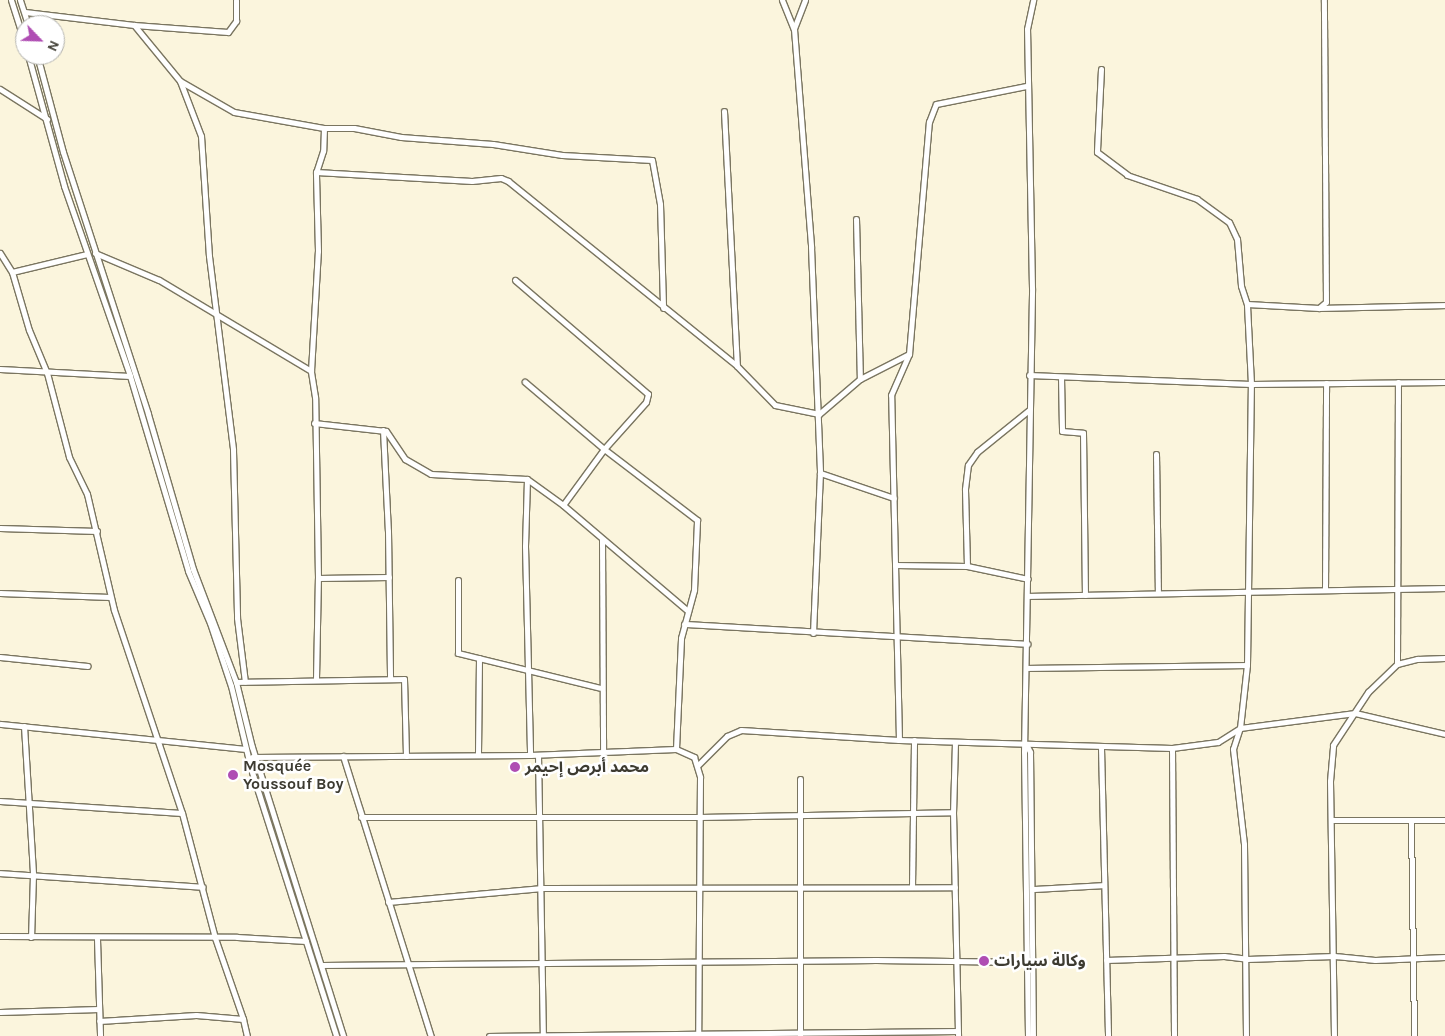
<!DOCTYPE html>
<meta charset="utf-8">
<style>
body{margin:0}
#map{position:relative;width:1445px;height:1036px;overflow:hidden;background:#fbf5dd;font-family:Karla,"Noto Sans Arabic",sans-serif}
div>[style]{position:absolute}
.roads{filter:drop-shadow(1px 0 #7a7560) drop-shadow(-1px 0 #7a7560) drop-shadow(0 1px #7a7560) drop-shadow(0 -1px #7a7560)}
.minor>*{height:5px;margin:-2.5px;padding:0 2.5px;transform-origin:2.5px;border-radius:2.5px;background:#fff}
.dots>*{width:14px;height:14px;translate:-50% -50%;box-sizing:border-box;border:2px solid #fff;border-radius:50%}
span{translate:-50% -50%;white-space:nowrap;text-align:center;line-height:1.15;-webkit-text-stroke:5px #fff;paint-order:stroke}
.poi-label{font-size:16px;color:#3d3b31;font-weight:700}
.left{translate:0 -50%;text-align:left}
.north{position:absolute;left:15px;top:15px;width:50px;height:50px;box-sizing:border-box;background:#fff;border:1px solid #b1b1ad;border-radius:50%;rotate:114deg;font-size:14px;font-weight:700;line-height:20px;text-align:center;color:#3d3b31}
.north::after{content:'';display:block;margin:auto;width:18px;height:22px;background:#af4db3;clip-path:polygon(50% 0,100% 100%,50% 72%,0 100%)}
</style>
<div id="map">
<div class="roads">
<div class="minor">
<i style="left:11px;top:0;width:46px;rotate:72.3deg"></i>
<i style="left:20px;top:0;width:26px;rotate:72deg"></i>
<i style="left:782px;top:0;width:31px;rotate:68deg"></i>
<i style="left:805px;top:0;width:31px;rotate:111deg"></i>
<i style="left:794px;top:29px;width:219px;rotate:85.5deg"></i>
<i style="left:811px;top:247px;width:226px;rotate:87.7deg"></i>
<i style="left:820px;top:473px;width:78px;rotate:18.7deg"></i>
<i style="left:25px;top:12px;width:110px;rotate:6.8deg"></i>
<i style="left:134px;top:25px;width:94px;rotate:4.3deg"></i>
<i style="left:228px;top:32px;width:14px;rotate:-54deg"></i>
<i style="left:236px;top:21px;width:21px;rotate:-90deg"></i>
<i style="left:134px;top:25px;width:72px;rotate:50.6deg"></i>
<i style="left:180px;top:81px;width:59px;rotate:69.1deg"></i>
<i style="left:201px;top:136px;width:120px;rotate:86.2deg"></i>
<i style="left:209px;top:256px;width:195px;rotate:82.9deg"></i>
<i style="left:233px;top:450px;width:168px;rotate:88.6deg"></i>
<i style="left:237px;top:618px;width:64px;rotate:82.9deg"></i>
<i style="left:28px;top:55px;width:136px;rotate:74.6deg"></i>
<i style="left:64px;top:186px;width:201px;rotate:70.8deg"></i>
<i style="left:130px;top:376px;width:203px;rotate:73.4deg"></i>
<i style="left:188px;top:571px;width:56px;rotate:67.1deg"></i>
<i style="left:210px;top:623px;width:66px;rotate:71.6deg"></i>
<i style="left:231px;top:686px;width:85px;rotate:76.5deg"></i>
<i style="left:251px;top:769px;width:280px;rotate:72.3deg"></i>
<i style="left:37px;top:55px;width:100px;rotate:75deg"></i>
<i style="left:63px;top:152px;width:275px;rotate:72deg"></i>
<i style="left:148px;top:414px;width:161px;rotate:73.8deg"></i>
<i style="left:193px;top:569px;width:121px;rotate:69.2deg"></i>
<i style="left:236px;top:682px;width:67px;rotate:76.2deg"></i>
<i style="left:252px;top:747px;width:303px;rotate:72.5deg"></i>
<i style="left:1101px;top:69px;width:83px;rotate:92.8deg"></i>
<i style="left:1097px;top:152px;width:38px;rotate:37deg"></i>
<i style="left:1127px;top:175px;width:74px;rotate:18.9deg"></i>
<i style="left:1197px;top:199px;width:39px;rotate:36deg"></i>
<i style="left:1229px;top:222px;width:19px;rotate:65deg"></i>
<i style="left:1237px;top:239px;width:47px;rotate:85.1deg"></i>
<i style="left:1241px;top:286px;width:19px;rotate:72deg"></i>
<i style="left:180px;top:81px;width:62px;rotate:29.9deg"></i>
<i style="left:234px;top:112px;width:91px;rotate:10.1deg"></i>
<i style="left:324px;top:128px;width:23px;rotate:92deg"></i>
<i style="left:323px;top:151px;width:22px;rotate:108deg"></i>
<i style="left:316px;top:172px;width:156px;rotate:3.3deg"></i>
<i style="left:472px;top:181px;width:29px;rotate:-6deg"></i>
<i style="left:501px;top:178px;width:8px;rotate:23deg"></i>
<i style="left:508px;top:181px;width:294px;rotate:38.9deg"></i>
<i style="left:737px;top:366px;width:54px;rotate:45.7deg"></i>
<i style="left:775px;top:405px;width:45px;rotate:11.6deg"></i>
<i style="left:819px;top:414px;width:54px;rotate:-40.5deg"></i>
<i style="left:860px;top:379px;width:55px;rotate:-27deg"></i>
<i style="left:0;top:89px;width:56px;rotate:32.6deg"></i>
<i style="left:724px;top:111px;width:255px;rotate:87.1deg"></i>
<i style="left:324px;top:128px;width:30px"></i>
<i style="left:354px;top:128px;width:48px;rotate:10.8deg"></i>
<i style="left:401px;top:137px;width:92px;rotate:4.4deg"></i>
<i style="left:493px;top:144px;width:70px;rotate:9.1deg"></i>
<i style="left:562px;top:155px;width:90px;rotate:3.2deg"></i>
<i style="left:652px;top:160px;width:45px;rotate:79.7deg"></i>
<i style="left:660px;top:204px;width:104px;rotate:88.3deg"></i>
<i style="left:856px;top:219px;width:160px;rotate:88.6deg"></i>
<i style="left:0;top:253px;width:22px;rotate:58deg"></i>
<i style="left:12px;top:272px;width:60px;rotate:73.7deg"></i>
<i style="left:29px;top:330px;width:47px;rotate:67.3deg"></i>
<i style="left:47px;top:373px;width:87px;rotate:75.3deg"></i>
<i style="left:69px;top:457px;width:41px;rotate:64.1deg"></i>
<i style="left:87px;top:494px;width:119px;rotate:76.9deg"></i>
<i style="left:114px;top:610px;width:214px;rotate:71.5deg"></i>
<i style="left:182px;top:813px;width:129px;rotate:75.2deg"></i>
<i style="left:215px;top:938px;width:86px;rotate:70.9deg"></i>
<i style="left:243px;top:1019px;width:47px;rotate:-175.1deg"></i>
<i style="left:196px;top:1015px;width:97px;rotate:176.5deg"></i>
<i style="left:95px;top:253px;width:69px;rotate:22.9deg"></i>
<i style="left:159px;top:280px;width:177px;rotate:30.9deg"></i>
<i style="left:12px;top:272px;width:77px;rotate:-13.5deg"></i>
<i style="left:515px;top:280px;width:175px;rotate:40.6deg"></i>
<i style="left:648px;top:394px;width:8px;rotate:104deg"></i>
<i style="left:646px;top:402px;width:63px;rotate:131.8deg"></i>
<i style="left:604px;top:449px;width:69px;rotate:126.2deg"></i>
<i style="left:1321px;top:308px;width:124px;rotate:-1.4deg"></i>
<i style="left:0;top:369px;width:130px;rotate:3.1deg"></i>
<i style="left:1029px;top:375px;width:222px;rotate:2.3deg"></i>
<i style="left:1251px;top:384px;width:194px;rotate:-0.6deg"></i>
<i style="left:1061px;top:377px;width:54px;rotate:88.9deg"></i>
<i style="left:1062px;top:431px;width:21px;rotate:5deg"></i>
<i style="left:1083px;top:433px;width:162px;rotate:89.3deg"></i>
<i style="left:314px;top:423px;width:72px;rotate:6.3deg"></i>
<i style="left:386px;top:431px;width:34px;rotate:56deg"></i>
<i style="left:405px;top:459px;width:30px;rotate:30deg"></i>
<i style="left:431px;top:474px;width:96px;rotate:3deg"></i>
<i style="left:527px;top:479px;width:44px;rotate:35.8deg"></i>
<i style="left:563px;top:505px;width:164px;rotate:40.3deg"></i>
<i style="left:383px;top:430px;width:101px;rotate:87.2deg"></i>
<i style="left:388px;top:531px;width:147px;rotate:89.2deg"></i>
<i style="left:1156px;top:454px;width:139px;rotate:89.2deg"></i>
<i style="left:527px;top:479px;width:67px;rotate:91.7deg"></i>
<i style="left:525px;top:546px;width:209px;rotate:88.6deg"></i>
<i style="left:0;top:528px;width:97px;rotate:1.8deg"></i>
<i style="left:602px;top:540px;width:211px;rotate:89.7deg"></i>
<i style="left:895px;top:565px;width:72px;rotate:0.8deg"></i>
<i style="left:967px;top:566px;width:62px;rotate:12deg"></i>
<i style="left:967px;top:566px;width:77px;rotate:-91.5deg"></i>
<i style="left:965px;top:489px;width:24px;rotate:-83deg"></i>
<i style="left:968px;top:465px;width:16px;rotate:-55deg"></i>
<i style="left:977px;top:452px;width:67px;rotate:-38.9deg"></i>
<i style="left:318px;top:578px;width:71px;rotate:-0.8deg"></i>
<i style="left:458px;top:580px;width:73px;rotate:90deg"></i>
<i style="left:458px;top:653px;width:146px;rotate:13.8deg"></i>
<i style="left:1325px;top:590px;width:207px;rotate:-89.7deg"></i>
<i style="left:0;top:593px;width:110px;rotate:2.1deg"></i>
<i style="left:1028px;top:596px;width:417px;rotate:-1.1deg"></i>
<i style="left:684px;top:624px;width:344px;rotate:3.3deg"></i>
<i style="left:813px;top:633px;width:160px;rotate:-87.5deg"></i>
<i style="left:0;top:657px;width:88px;rotate:5.8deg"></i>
<i style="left:1397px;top:664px;width:282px;rotate:-89.8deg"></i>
<i style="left:1027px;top:668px;width:220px;rotate:-0.8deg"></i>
<i style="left:316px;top:679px;width:101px;rotate:-88.9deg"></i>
<i style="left:318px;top:578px;width:181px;rotate:-90.9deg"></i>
<i style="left:315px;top:397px;width:26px;rotate:-99deg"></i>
<i style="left:311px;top:371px;width:120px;rotate:-86.7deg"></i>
<i style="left:318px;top:251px;width:79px;rotate:-91.5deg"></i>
<i style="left:236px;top:682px;width:168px;rotate:-1deg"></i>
<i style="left:404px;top:679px;width:77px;rotate:88.5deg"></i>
<i style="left:0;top:724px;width:247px;rotate:5.8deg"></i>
<i style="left:24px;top:726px;width:149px;rotate:86.5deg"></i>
<i style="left:33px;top:875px;width:62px;rotate:91.8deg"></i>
<i style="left:899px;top:740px;width:345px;rotate:-91.3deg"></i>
<i style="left:891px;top:395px;width:45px;rotate:-66.3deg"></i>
<i style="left:909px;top:354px;width:233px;rotate:-85.1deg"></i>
<i style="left:929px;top:122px;width:19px;rotate:-69deg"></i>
<i style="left:936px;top:104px;width:92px;rotate:-11.3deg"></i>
<i style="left:955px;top:742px;width:70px;rotate:91.6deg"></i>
<i style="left:953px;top:812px;width:224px;rotate:88.7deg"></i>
<i style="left:1026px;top:744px;width:9px;rotate:63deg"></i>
<i style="left:1030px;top:752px;width:284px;rotate:89.4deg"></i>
<i style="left:1101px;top:748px;width:288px;rotate:88.6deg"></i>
<i style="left:1172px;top:748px;width:288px;rotate:89.6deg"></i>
<i style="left:676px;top:749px;width:20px;rotate:24deg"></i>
<i style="left:694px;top:757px;width:21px;rotate:73deg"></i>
<i style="left:700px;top:777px;width:259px;rotate:90.4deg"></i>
<i style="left:478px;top:754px;width:96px;rotate:-89.4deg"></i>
<i style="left:538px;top:755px;width:281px;rotate:89deg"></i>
<i style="left:343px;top:756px;width:294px;rotate:72.6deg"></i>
<i style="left:252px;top:757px;width:278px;rotate:-0.4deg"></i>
<i style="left:530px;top:755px;width:146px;rotate:-2.4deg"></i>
<i style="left:676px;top:749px;width:111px;rotate:-87.4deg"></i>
<i style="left:681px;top:638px;width:50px;rotate:-74.8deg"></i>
<i style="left:694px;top:590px;width:70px;rotate:-87.5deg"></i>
<i style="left:697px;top:520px;width:117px;rotate:-142.6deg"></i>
<i style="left:604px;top:449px;width:104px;rotate:-139.7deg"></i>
<i style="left:698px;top:765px;width:41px;rotate:-45deg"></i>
<i style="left:727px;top:736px;width:15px;rotate:-23deg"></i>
<i style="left:741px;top:730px;width:158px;rotate:3.6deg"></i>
<i style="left:899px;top:740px;width:273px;rotate:1.7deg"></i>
<i style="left:1172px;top:748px;width:46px;rotate:-7.4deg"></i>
<i style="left:1218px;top:742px;width:26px;rotate:-32deg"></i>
<i style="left:1240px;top:728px;width:116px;rotate:-7.4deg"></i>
<i style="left:1355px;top:713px;width:92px;rotate:13.1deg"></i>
<i style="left:0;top:801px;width:182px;rotate:3.8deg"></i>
<i style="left:361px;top:817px;width:339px"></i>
<i style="left:700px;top:817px;width:253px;rotate:-1.1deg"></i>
<i style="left:1333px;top:820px;width:112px"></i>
<i style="left:1411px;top:820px;width:216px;rotate:89.2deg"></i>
<i style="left:0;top:873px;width:203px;rotate:3.9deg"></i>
<i style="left:912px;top:886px;width:146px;rotate:-89.2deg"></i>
<i style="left:1032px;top:889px;width:71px;rotate:-3.2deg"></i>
<i style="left:388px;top:902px;width:155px;rotate:-5.2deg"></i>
<i style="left:542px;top:888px;width:413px;rotate:-0.1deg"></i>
<i style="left:0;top:936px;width:237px;rotate:0.2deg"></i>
<i style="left:237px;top:937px;width:69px;rotate:3.3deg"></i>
<i style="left:97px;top:939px;width:97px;rotate:88.2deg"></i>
<i style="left:1106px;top:960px;width:118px;rotate:-1.9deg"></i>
<i style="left:1224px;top:956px;width:23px;rotate:7deg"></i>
<i style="left:1247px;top:959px;width:87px;rotate:-2deg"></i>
<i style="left:1334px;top:956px;width:41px;rotate:5.6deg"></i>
<i style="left:1375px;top:960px;width:70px;rotate:-2.5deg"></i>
<i style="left:321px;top:965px;width:555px;rotate:-0.52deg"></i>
<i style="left:876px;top:960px;width:152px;rotate:0.8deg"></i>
<i style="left:0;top:1012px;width:99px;rotate:-1.7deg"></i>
<i style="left:243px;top:1019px;width:17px;rotate:77deg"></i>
<i style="left:489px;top:1036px;width:468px;rotate:-0.6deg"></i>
<i style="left:800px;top:1036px;width:257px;rotate:-90deg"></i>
<i style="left:1028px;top:1036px;width:284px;rotate:-90.8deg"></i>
<i style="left:1024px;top:752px;width:464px;rotate:-89deg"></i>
<i style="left:1032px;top:288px;width:259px;rotate:-91.1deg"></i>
<i style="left:1027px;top:29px;width:30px;rotate:-78deg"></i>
<i style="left:1246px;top:1036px;width:192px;rotate:-90.6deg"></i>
<i style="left:1244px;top:844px;width:96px;rotate:-96.6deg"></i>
<i style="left:1233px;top:749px;width:22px;rotate:-72deg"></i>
<i style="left:1240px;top:728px;width:63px;rotate:-83.7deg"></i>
<i style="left:1247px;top:665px;width:281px;rotate:-89.2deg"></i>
<i style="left:1251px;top:384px;width:80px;rotate:-92.9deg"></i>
<i style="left:1247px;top:304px;width:72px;rotate:3.2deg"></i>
<i style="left:1319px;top:308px;width:9px;rotate:-41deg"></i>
<i style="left:1326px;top:302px;width:302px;rotate:-90.4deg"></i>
<i style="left:1334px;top:1036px;width:255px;rotate:-90.9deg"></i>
<i style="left:1330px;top:781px;width:36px;rotate:-85deg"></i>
<i style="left:1333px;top:745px;width:64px;rotate:-56.6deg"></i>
<i style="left:1368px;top:692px;width:40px;rotate:-44deg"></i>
<i style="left:1397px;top:664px;width:21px;rotate:-14deg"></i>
<i style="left:1417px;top:659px;width:28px;rotate:-2deg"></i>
</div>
</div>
<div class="dots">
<i style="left:515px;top:767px;background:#af4db3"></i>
<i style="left:233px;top:775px;background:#af4db3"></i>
<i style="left:984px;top:961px;background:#af4db3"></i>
</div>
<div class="poi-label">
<span class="left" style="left:243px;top:775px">Mosquée<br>Youssouf Boy</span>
<span class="left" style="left:525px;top:767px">محمد أبرص إحيمر</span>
<span class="left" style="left:994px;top:961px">وكالة سيارات</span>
</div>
<div class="north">N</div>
</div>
